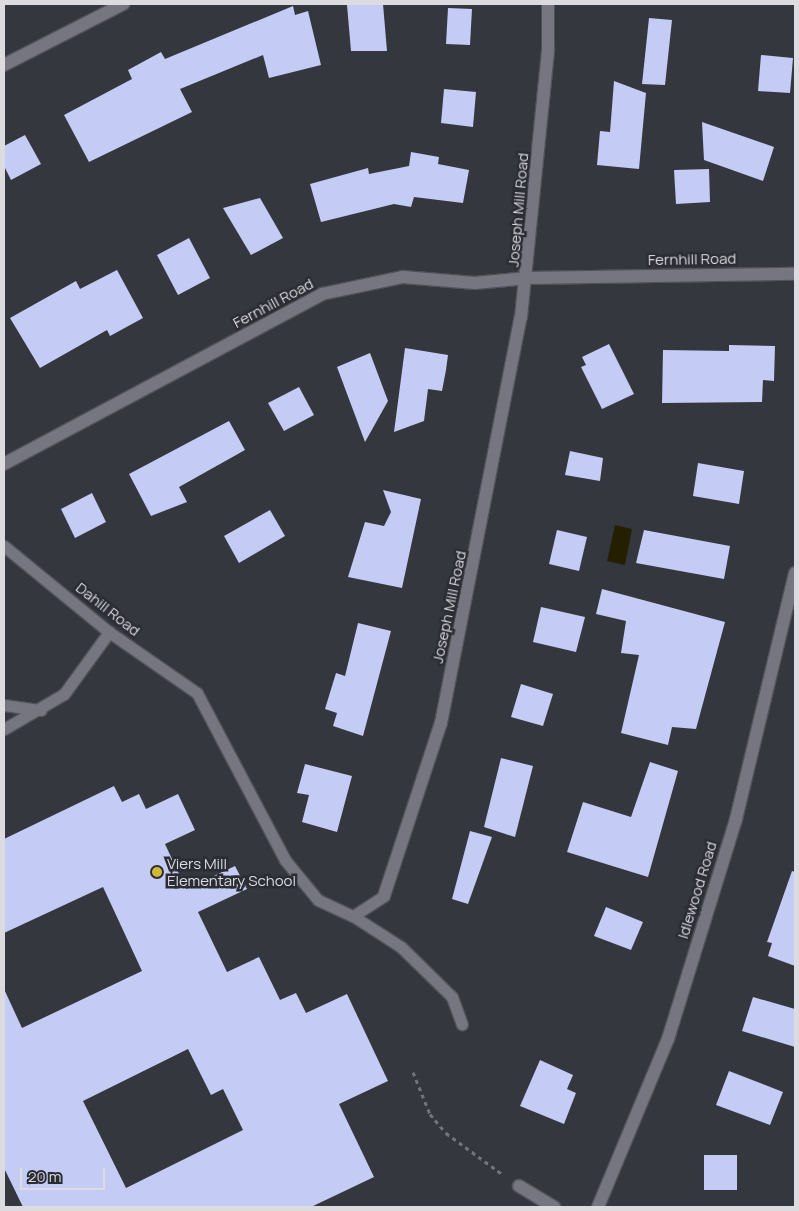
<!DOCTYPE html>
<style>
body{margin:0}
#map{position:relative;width:799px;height:1211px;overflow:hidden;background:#35373e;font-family:Manrope,sans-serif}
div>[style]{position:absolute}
.water>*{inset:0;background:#251f02}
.building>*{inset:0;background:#c4cbf5}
.path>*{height:3px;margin-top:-1.5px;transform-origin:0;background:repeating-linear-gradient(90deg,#73747b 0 4px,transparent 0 8px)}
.roads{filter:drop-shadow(1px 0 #525359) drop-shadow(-1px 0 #525359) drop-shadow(0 1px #525359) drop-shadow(0 -1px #525359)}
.lane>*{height:11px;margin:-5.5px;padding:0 5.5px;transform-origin:5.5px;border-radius:5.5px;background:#75767f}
.street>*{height:12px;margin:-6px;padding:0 6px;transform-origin:6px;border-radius:6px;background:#75767f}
.dots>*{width:14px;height:14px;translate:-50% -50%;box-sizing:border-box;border:2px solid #2b2d34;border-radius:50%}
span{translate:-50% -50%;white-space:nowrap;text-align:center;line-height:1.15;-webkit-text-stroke:5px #2b2d34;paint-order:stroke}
.street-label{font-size:15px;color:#dbdbe0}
.poi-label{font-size:15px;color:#dbdbe0}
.left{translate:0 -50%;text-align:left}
.frame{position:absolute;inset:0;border:5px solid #dbdbe0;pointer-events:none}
.scale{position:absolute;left:20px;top:1168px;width:85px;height:22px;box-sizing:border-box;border:2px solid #dbdbe0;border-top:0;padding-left:6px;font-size:15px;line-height:18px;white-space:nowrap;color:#dbdbe0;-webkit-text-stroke:4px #2b2d34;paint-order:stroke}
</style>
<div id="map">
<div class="water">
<i style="clip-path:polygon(615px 525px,632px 529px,625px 565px,607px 561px)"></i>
</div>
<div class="building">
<i style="clip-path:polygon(383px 4px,387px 51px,351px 51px,347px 5px)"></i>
<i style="clip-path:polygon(293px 6px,295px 15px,308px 11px,321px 65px,269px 78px,263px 55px,180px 89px,192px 112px,89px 162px,64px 115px,132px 79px,128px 70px,161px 52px,165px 59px)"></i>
<i style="clip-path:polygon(448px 8px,472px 9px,470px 45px,446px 44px)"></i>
<i style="clip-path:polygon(649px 18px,672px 20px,665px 85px,642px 84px)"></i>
<i style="clip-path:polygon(761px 55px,793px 58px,790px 93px,758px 91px)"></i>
<i style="clip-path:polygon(614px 81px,646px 93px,639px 169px,597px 165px,600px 131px,610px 132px)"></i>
<i style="clip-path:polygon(444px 89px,476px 92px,473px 127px,441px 123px)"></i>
<i style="clip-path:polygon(702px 122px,774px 147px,763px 181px,704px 160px)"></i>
<i style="clip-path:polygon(25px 135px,41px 164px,11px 180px,4px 166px,4px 146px)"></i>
<i style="clip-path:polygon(411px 152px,439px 157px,438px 164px,469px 170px,463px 203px,414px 197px,411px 207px,394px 204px,321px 222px,310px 184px,368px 168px,369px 174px,409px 166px)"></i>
<i style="clip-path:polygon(709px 169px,710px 202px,676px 204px,674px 170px)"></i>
<i style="clip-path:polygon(260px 198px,283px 238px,251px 255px,223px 208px)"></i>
<i style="clip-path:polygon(189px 238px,210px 278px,178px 295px,157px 255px)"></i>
<i style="clip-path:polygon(117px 270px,143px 318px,110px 336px,107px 330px,40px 368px,10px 318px,76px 281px,80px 289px)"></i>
<i style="clip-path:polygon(609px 344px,634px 394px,602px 409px,581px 367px,586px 365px,582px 357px)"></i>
<i style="clip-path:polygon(729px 345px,775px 346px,774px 381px,763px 380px,762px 402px,662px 403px,663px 350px,729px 351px)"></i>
<i style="clip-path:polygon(405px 348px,448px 355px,446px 370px,442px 391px,428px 389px,424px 421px,394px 432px)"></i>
<i style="clip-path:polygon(370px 353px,388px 401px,365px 442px,337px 367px)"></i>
<i style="clip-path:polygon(299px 387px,314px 415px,284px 431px,268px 403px)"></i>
<i style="clip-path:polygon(229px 421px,245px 450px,179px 487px,187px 502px,151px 516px,129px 474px)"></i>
<i style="clip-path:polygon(570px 451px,603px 458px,600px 481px,565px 475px)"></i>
<i style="clip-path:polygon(698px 463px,744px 471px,739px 504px,693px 496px)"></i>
<i style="clip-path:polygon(383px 490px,421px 499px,402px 588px,348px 577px,365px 522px,384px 526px,391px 512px)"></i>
<i style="clip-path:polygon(92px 493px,106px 522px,75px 538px,61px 509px)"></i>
<i style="clip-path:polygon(270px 510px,285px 536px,239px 563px,224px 536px)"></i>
<i style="clip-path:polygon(557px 530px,587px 537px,579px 571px,549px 564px)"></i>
<i style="clip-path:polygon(644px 530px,730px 546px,724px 579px,636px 563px)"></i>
<i style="clip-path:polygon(602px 589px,725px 622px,696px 729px,672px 727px,668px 745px,621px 733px,639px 655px,621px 653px,626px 621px,596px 614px)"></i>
<i style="clip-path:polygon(541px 607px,585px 617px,576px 652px,533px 642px)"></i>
<i style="clip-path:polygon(358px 623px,391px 631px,363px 736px,333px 726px,337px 713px,325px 709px,336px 673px,345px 676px)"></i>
<i style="clip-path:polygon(521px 684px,553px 694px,543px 726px,511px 717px)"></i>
<i style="clip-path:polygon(501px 758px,533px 766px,515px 837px,484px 827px)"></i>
<i style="clip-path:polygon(650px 762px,678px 771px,648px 877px,567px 852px,583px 802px,631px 817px)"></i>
<i style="clip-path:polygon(305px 764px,352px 776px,337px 832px,302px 822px,309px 795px,297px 793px)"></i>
<i style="clip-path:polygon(evenodd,114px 786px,122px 802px,139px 794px,146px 809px,178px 794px,195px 830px,165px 844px,186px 889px,235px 866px,247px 889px,198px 912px,227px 972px,259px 957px,280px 1000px,296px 993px,306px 1013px,347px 994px,388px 1081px,339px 1104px,374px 1177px,311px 1207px,23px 1207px,4px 1168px,4px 989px,22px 1028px,142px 971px,103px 887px,4px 933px,4px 839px,114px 786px,188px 1049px,211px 1095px,223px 1089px,243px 1130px,126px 1188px,83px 1101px,188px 1049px)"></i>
<i style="clip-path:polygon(470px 831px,492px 837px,468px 904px,452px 899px)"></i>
<i style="clip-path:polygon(792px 871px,795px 872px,795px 966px,768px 956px,772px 943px,767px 942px)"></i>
<i style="clip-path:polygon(606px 907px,643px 922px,631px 950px,594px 936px)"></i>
<i style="clip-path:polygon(753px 997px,795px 1009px,795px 1047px,742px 1031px)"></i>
<i style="clip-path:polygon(540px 1060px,573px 1075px,567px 1089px,576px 1093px,564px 1124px,520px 1106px)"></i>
<i style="clip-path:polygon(729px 1071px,783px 1092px,770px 1125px,716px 1105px)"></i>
<i style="clip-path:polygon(704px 1155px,737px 1155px,737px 1190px,704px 1190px)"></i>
</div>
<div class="path">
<i style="left:413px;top:1072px;width:45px;rotate:68deg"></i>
<i style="left:430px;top:1114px;width:25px;rotate:50deg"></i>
<i style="left:446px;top:1133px;width:69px;rotate:36.2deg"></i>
</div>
<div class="roads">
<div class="lane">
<i style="left:4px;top:546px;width:136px;rotate:39.3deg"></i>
<i style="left:109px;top:632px;width:107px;rotate:34.7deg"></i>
<i style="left:197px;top:693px;width:189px;rotate:62.2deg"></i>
<i style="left:285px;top:860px;width:52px;rotate:50.5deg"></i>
<i style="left:318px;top:900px;width:38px;rotate:25deg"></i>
<i style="left:353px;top:916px;width:37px;rotate:-33deg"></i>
<i style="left:4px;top:705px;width:37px;rotate:8deg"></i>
<i style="left:4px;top:729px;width:69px;rotate:-30.3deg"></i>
<i style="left:64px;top:694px;width:77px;rotate:-54deg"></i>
<i style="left:353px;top:916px;width:57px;rotate:32.9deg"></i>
<i style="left:401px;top:947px;width:71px;rotate:44.4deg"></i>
<i style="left:452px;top:997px;width:29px;rotate:70deg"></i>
</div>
<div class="street">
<i style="left:4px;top:65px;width:134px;rotate:-27.1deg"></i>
<i style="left:4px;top:464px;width:361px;rotate:-28.1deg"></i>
<i style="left:322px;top:294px;width:83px;rotate:-11.9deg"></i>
<i style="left:403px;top:277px;width:72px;rotate:4.8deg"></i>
<i style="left:475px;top:283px;width:53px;rotate:-5.4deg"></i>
<i style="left:528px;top:278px;width:267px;rotate:-0.9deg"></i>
<i style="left:384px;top:896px;width:182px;rotate:-71.8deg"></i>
<i style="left:441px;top:723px;width:414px;rotate:-78.9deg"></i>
<i style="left:521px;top:317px;width:269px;rotate:-84.2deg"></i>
<i style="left:548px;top:49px;width:45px;rotate:-90deg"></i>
<i style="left:519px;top:1186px;width:41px;rotate:31deg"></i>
<i style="left:598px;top:1207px;width:182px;rotate:-67.4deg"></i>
<i style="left:668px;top:1039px;width:230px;rotate:-72.8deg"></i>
<i style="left:736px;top:819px;width:253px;rotate:-76.5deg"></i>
</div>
</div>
<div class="dots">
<i style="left:157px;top:872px;background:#d0b736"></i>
</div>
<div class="street-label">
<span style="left:518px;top:210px;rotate:-85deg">Joseph Mill Road</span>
<span style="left:692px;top:259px;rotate:-1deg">Fernhill Road</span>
<span style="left:273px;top:303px;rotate:-28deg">Fernhill Road</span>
<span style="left:449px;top:607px;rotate:-78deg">Joseph Mill Road</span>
<span style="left:108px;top:609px;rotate:38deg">Dahill Road</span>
<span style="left:697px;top:890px;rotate:-73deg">Idlewood Road</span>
</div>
<div class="poi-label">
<span class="left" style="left:167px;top:872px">Viers Mill<br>Elementary School</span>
</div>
<div class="frame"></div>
<div class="scale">20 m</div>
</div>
